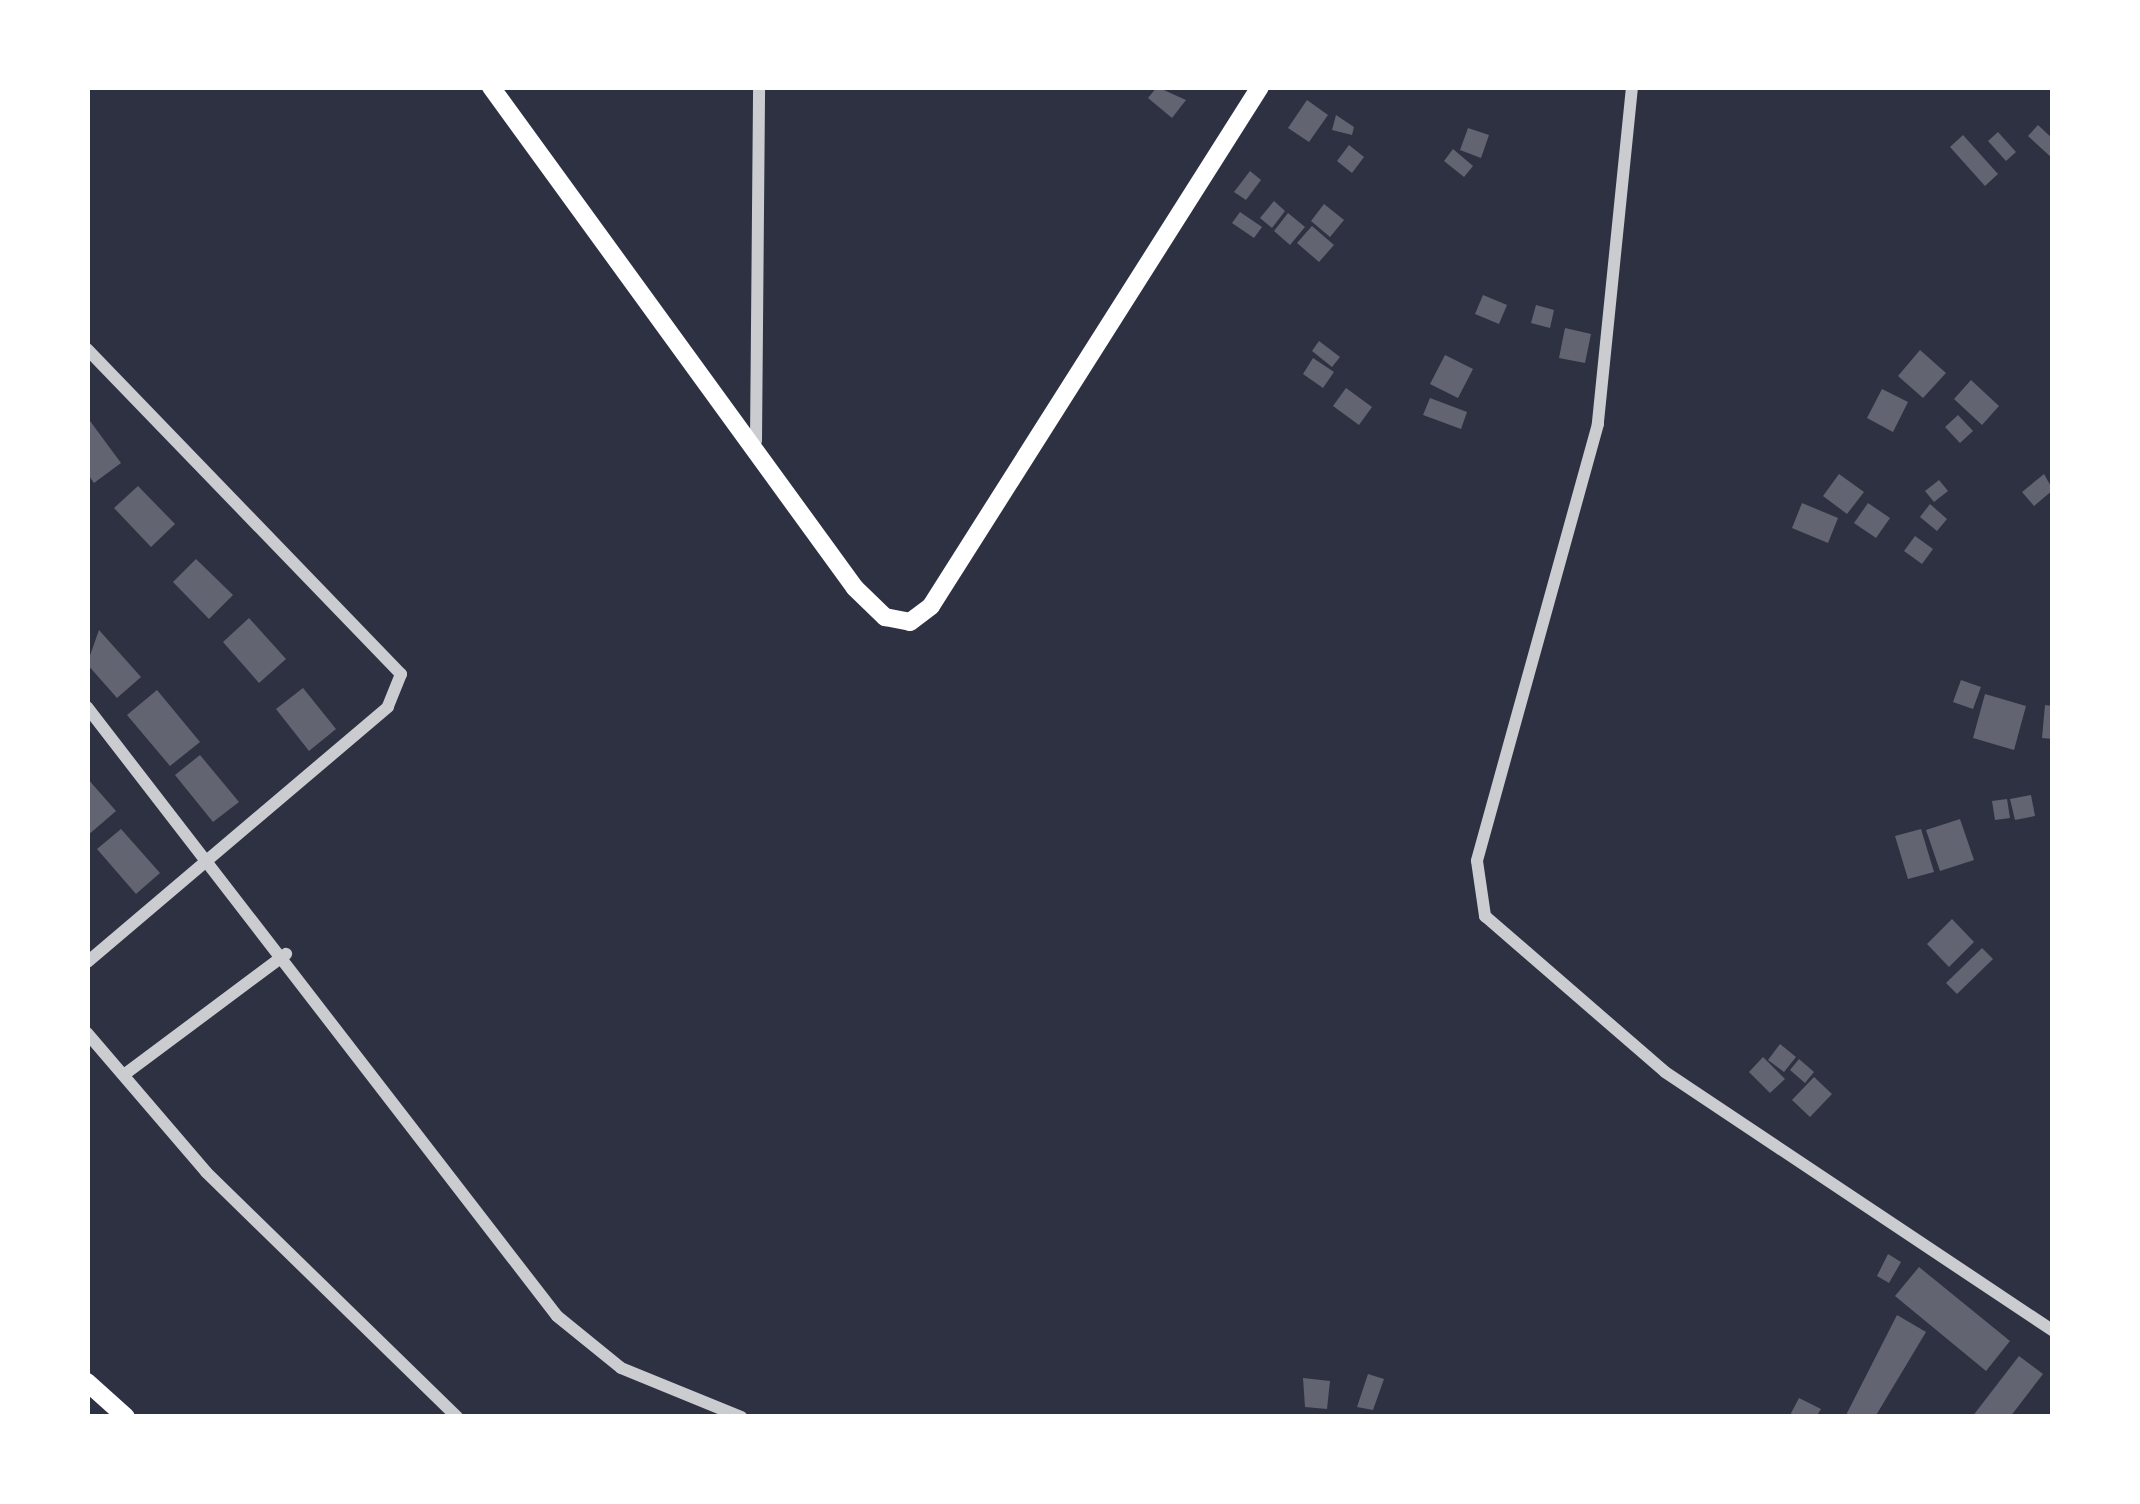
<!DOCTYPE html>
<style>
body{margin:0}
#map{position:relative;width:2140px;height:1504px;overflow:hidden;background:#2d3142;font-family:"IBM Plex Sans",sans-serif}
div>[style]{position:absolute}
.building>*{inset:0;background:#626471}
.minor>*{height:12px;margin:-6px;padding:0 6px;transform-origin:6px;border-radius:6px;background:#caccd0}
.secondary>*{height:18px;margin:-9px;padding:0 9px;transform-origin:9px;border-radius:9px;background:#fff}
span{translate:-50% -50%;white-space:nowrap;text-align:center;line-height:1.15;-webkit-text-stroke:9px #fff;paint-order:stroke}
.frame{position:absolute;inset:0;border:90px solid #fff;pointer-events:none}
</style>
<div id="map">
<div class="building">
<i style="clip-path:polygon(1157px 87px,1186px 100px,1172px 118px,1148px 98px)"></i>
<i style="clip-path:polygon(1307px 100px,1328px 115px,1309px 142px,1288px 128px)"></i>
<i style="clip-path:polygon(1336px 115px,1354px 127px,1352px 135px,1332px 130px)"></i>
<i style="clip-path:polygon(2038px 125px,2053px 139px,2053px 159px,2028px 136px)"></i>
<i style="clip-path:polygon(1468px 128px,1489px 135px,1481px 158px,1460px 150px)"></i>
<i style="clip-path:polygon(1998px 132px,2016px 152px,2006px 161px,1988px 141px)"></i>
<i style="clip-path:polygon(1963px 135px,1998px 174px,1985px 186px,1950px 147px)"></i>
<i style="clip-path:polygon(1349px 145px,1364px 157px,1352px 173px,1337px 161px)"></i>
<i style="clip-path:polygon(1453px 149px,1473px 166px,1464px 177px,1444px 161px)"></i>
<i style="clip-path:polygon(1250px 171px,1261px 180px,1246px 200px,1234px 192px)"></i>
<i style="clip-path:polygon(1274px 201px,1285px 211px,1272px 228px,1260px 218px)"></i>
<i style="clip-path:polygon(1324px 204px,1344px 220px,1330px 237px,1311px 221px)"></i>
<i style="clip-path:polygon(1240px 212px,1262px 227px,1254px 238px,1232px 223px)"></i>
<i style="clip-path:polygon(1288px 213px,1305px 227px,1290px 245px,1274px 231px)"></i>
<i style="clip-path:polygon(1312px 226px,1334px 245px,1319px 262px,1297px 243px)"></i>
<i style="clip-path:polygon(1483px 295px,1507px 305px,1499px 324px,1475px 314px)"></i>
<i style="clip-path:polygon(1536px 305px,1554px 310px,1550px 328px,1531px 323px)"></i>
<i style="clip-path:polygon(1565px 328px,1591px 334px,1585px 363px,1559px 358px)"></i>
<i style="clip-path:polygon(1319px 341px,1340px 357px,1332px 367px,1312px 351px)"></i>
<i style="clip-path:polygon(1920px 350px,1946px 373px,1923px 398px,1898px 376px)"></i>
<i style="clip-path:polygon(1445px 355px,1473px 369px,1458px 398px,1430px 384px)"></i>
<i style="clip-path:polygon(1313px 358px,1334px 372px,1323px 388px,1303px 374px)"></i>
<i style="clip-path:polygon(1971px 380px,1999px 406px,1982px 425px,1954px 399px)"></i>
<i style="clip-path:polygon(1346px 388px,1372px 407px,1359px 425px,1333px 406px)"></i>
<i style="clip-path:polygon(1882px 389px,1908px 402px,1893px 432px,1867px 418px)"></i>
<i style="clip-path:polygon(1430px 398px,1467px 412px,1461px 429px,1423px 415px)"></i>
<i style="clip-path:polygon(1958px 415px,1973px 431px,1960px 443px,1945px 427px)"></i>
<i style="clip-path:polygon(90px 421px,121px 463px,94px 483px,87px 473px)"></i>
<i style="clip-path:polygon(1839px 474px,1864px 492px,1847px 514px,1823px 496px)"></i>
<i style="clip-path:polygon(2044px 474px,2053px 490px,2034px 506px,2022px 492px)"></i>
<i style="clip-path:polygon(1939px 480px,1948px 491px,1934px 502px,1925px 491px)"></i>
<i style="clip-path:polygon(138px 486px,175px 524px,151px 547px,114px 508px)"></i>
<i style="clip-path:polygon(1802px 503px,1838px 518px,1828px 543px,1792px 528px)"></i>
<i style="clip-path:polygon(1868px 503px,1890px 518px,1876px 538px,1854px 523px)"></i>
<i style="clip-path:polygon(1930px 504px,1947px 519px,1937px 531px,1920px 517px)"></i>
<i style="clip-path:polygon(1915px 536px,1933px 549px,1922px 564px,1904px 551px)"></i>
<i style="clip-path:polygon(196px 559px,233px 595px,209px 619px,173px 582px)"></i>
<i style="clip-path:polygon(249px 618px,286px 659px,259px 683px,223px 642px)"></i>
<i style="clip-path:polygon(99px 630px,141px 677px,117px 698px,87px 664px)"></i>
<i style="clip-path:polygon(1961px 680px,1981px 687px,1973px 709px,1953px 702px)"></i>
<i style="clip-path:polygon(303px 688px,336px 729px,309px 751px,276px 709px)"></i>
<i style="clip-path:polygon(157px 690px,200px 742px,170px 766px,127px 715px)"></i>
<i style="clip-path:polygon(1985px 694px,2026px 706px,2014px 750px,1973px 738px)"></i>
<i style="clip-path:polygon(2045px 705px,2053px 706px,2053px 739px,2042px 738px)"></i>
<i style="clip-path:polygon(200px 755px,239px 802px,213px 822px,175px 775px)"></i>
<i style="clip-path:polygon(87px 778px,116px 811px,87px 836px)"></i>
<i style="clip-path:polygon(2031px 795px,2035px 816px,2015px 820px,2010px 799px)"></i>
<i style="clip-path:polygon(2007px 799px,2010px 818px,1995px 820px,1992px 801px)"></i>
<i style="clip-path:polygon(1960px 819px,1974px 860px,1940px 871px,1926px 830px)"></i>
<i style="clip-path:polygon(121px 829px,160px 873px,136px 894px,97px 849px)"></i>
<i style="clip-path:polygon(1921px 829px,1934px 872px,1908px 879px,1895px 836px)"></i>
<i style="clip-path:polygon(1952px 919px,1974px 942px,1949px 967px,1927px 944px)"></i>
<i style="clip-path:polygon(1982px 948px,1993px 959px,1957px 994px,1946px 983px)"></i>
<i style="clip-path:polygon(1780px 1044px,1796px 1057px,1784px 1072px,1768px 1060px)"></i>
<i style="clip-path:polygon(1763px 1057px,1785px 1079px,1770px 1093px,1749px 1072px)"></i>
<i style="clip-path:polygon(1799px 1059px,1814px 1072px,1805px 1083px,1790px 1070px)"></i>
<i style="clip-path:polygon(1814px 1077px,1832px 1094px,1810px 1117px,1792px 1100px)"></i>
<i style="clip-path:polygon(1888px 1254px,1901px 1262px,1889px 1283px,1877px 1276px)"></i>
<i style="clip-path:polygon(1919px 1267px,2010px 1341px,1986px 1371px,1895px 1296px)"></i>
<i style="clip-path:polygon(1897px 1315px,1926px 1332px,1875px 1417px,1845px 1417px)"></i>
<i style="clip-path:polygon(2019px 1356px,2043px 1374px,2010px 1417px,1972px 1417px)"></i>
<i style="clip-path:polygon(1368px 1374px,1384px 1379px,1373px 1410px,1357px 1407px)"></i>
<i style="clip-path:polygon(1303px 1378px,1330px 1381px,1327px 1409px,1305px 1407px)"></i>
<i style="clip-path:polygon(1799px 1398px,1821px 1409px,1816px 1417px,1789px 1417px)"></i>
</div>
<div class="minor">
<i style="left:1632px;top:87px;width:339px;rotate:95.8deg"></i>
<i style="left:1598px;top:424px;width:453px;rotate:105.5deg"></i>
<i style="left:1477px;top:861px;width:56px;rotate:81.7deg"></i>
<i style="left:1485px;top:916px;width:238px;rotate:40.9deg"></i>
<i style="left:1665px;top:1072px;width:467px;rotate:33.7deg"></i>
<i style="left:87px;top:349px;width:452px;rotate:46deg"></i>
<i style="left:401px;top:674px;width:35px;rotate:112deg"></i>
<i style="left:388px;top:707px;width:394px;rotate:139.7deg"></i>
<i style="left:756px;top:441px;width:354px;rotate:-89.5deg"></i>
<i style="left:87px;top:707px;width:769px;rotate:52.34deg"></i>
<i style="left:557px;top:1316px;width:82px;rotate:39.1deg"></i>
<i style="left:621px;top:1368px;width:130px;rotate:22.2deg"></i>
<i style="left:87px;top:1033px;width:183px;rotate:49.4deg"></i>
<i style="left:206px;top:1172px;width:351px;rotate:44.3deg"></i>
<i style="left:125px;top:1074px;width:201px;rotate:-36.7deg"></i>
</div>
<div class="secondary">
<i style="left:491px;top:87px;width:619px;rotate:54deg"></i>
<i style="left:855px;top:588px;width:42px;rotate:44deg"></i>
<i style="left:885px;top:617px;width:25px;rotate:11deg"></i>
<i style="left:910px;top:622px;width:26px;rotate:-37deg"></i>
<i style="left:931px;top:606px;width:614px;rotate:-57.63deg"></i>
<i style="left:87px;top:1382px;width:52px;rotate:41.9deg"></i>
</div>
<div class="frame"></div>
</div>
